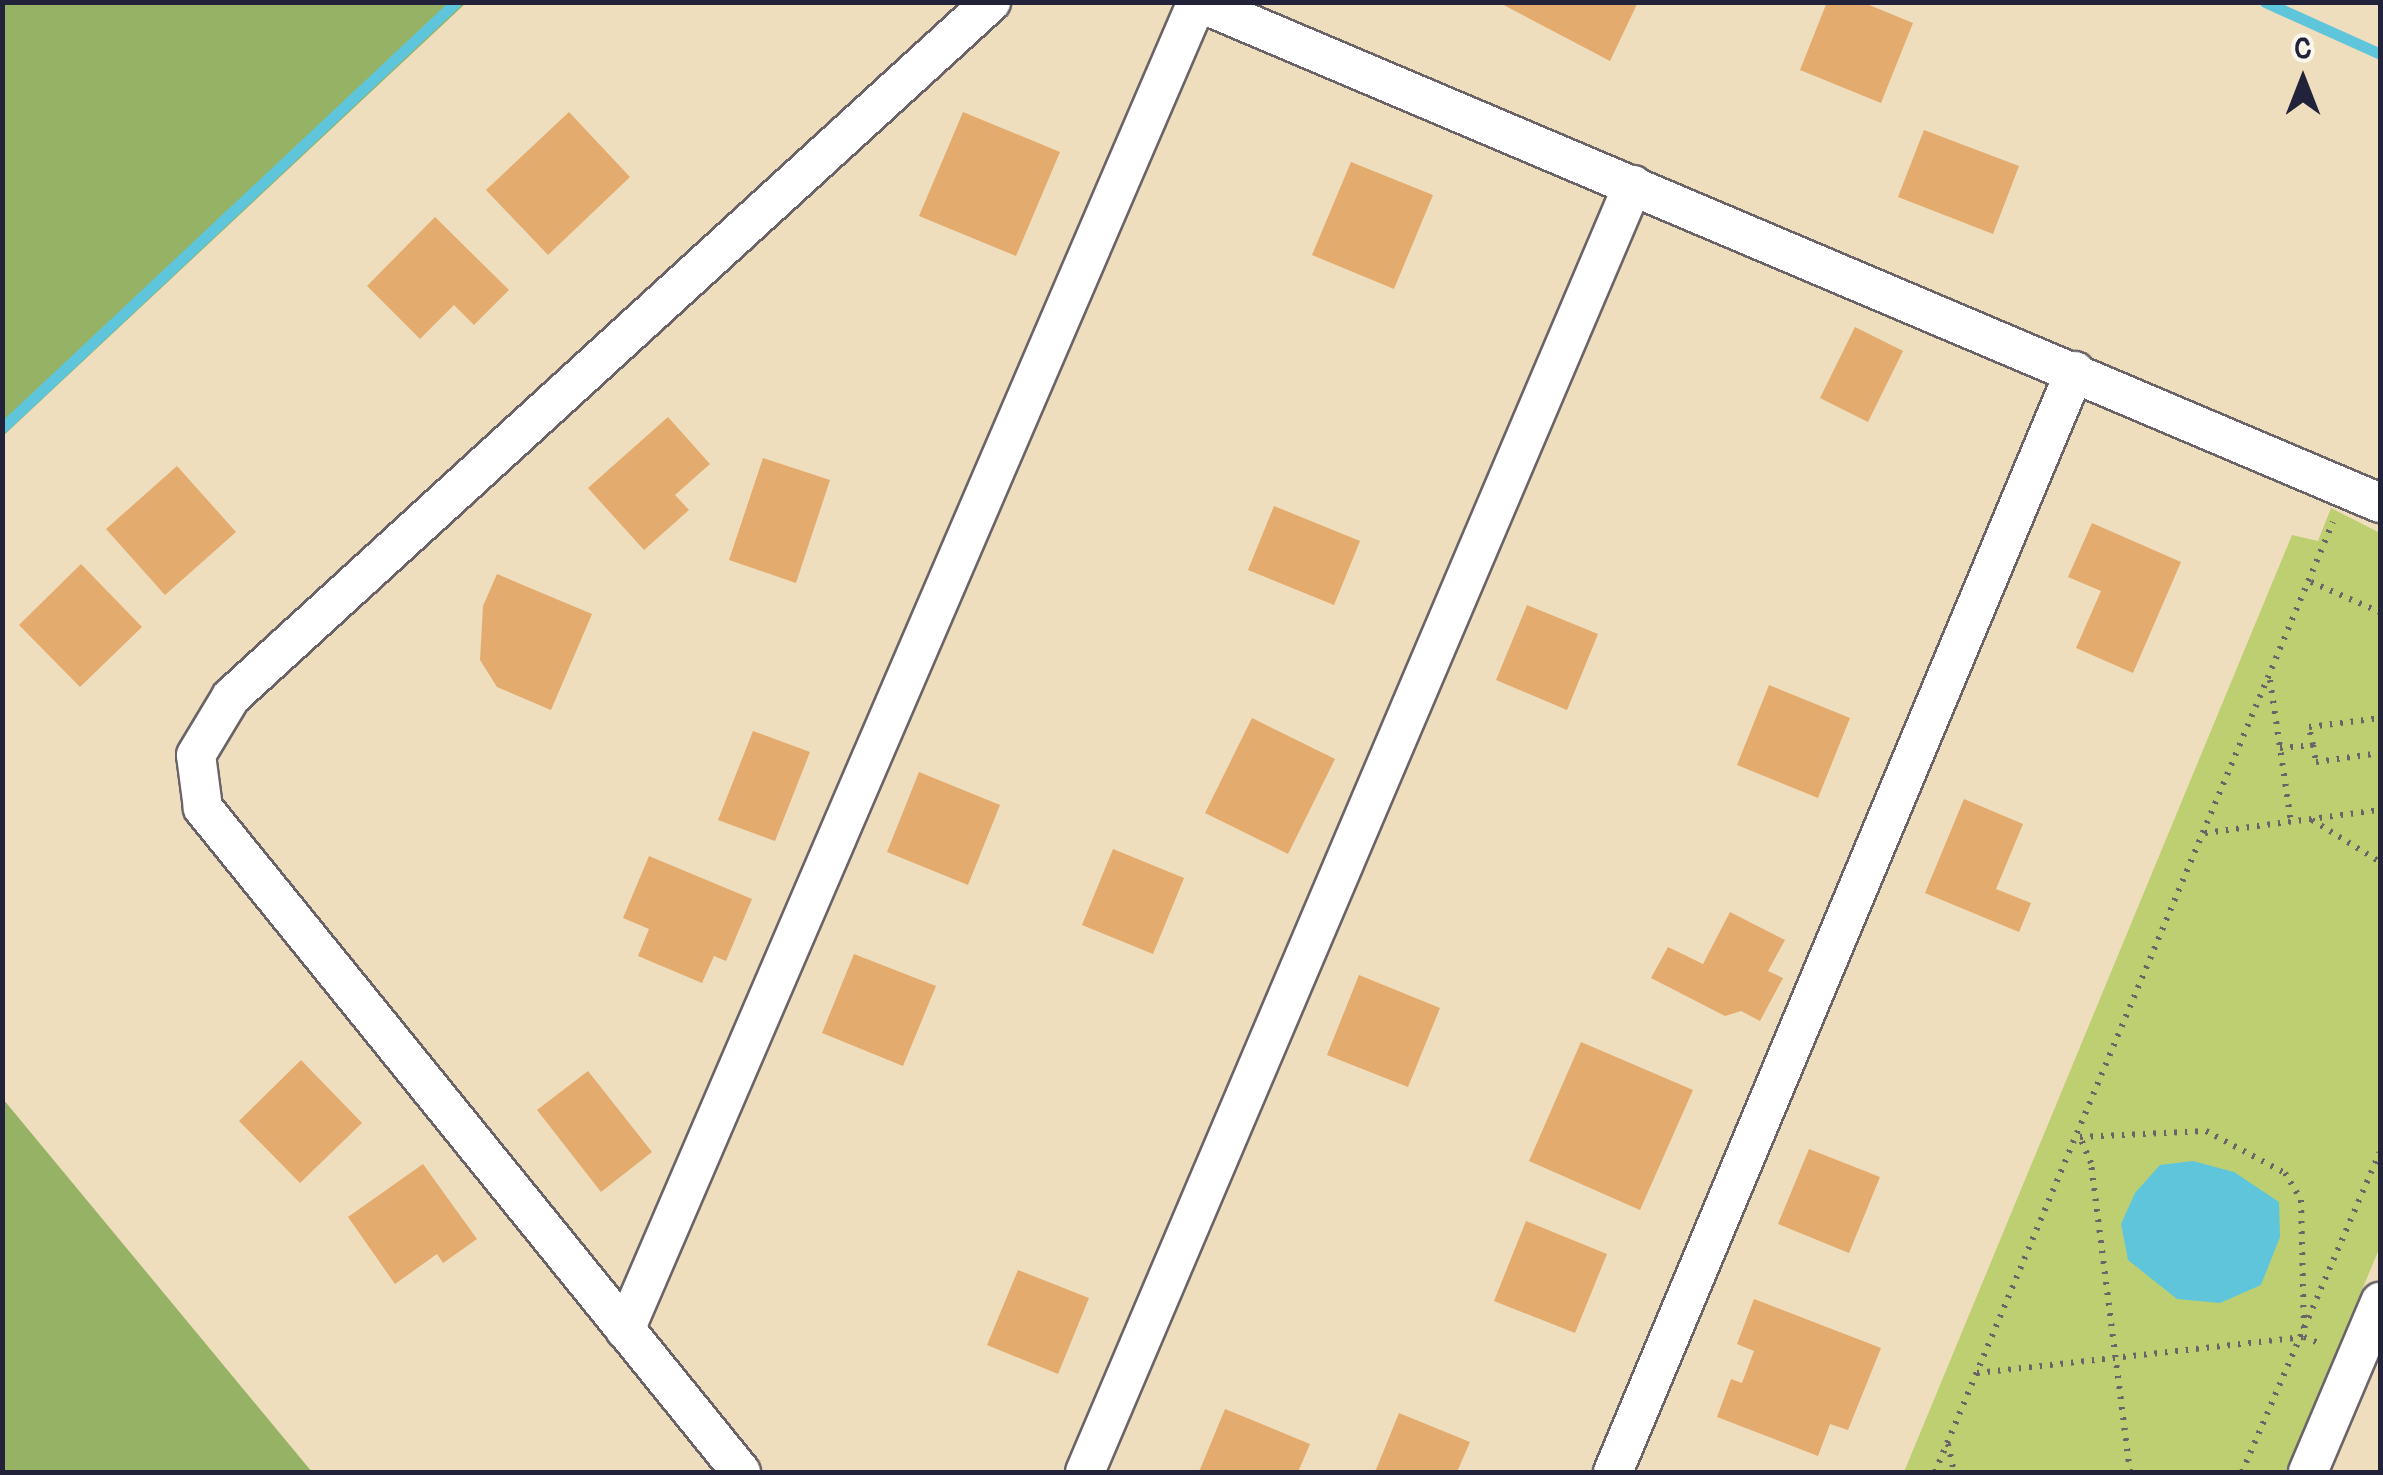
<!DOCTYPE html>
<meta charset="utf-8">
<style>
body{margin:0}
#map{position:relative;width:2383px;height:1475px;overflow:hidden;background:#efdebd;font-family:Pangolin,sans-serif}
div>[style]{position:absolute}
.green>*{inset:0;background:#becf72}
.forest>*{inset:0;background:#96b264}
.water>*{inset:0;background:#5ec5db}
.stream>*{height:11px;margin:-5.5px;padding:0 5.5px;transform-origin:5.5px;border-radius:5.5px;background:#5ec5db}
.building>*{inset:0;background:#e3ab6e}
.path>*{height:6px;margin-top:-3px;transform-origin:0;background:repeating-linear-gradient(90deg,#6a6468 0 2.5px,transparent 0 10.5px)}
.roads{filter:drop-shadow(2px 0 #6a6468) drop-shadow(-2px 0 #6a6468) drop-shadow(0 2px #6a6468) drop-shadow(0 -2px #6a6468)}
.street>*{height:38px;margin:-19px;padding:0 19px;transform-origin:19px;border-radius:19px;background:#fff}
span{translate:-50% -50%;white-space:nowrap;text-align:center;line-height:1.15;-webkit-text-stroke:8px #fbf7ec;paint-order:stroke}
.frame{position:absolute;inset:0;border:5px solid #22223b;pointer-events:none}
.north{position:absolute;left:2253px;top:30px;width:100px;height:100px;-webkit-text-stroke:8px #fbf7ec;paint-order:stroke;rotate:0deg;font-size:28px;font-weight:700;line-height:40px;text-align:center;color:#22223b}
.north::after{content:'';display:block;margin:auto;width:35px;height:45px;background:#22223b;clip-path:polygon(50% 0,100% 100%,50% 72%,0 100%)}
</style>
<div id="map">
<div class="green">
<i style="clip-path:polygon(2331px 508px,2380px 533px,2380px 1247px,2285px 1472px,1904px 1472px,2292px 535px,2318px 541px)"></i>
</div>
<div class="forest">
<i style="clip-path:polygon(3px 2px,466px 2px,466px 3px,3px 436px)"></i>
<i style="clip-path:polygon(2px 1099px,3px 1099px,312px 1472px,3px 1472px)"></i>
</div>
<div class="water">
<i style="clip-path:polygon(2193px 1161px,2234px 1172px,2279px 1202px,2280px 1237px,2261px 1285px,2220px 1303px,2177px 1299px,2128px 1260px,2121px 1224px,2135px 1193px,2160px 1165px)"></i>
</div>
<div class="stream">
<i style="left:2265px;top:2px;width:126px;rotate:24.3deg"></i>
<i style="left:2px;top:428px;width:623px;rotate:-43.18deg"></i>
</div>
<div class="building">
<i style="clip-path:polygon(1498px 2px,1638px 2px,1610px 61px)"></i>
<i style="clip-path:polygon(1827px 2px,1862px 2px,1913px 23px,1881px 103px,1800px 70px)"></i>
<i style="clip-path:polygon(569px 112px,630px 177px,548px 255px,486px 190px)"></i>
<i style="clip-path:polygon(963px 112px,1060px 152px,1016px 256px,919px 216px)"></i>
<i style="clip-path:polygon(1924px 130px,2019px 166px,1993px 234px,1898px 197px)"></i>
<i style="clip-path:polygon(1351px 162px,1433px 195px,1394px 289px,1312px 255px)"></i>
<i style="clip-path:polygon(435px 217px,509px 290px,474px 325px,454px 305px,420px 339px,367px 286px)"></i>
<i style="clip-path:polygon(1855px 327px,1903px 351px,1868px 422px,1820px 398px)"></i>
<i style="clip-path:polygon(668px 417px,710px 464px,675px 495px,689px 510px,644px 550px,588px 488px)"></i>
<i style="clip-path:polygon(763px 458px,830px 480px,796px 583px,729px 560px)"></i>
<i style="clip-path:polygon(177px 466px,236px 532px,165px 595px,106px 529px)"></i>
<i style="clip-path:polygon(1274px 506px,1360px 541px,1334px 605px,1248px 570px)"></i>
<i style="clip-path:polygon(2092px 523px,2181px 562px,2133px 673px,2076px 648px,2101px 591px,2068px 577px)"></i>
<i style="clip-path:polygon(81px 564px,142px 627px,80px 687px,19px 625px)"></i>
<i style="clip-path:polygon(497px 574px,592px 614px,551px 710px,497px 687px,480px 660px,483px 606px)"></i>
<i style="clip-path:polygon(1527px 605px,1598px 634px,1567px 710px,1496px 680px)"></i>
<i style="clip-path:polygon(1769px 685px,1850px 718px,1818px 798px,1737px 765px)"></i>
<i style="clip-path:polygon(1252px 718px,1335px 759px,1288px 854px,1205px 813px)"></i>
<i style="clip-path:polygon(753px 731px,810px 752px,775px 841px,718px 820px)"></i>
<i style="clip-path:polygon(919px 772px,1000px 805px,968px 885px,887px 852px)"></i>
<i style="clip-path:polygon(1964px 799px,2023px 824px,1996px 889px,2031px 903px,2019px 932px,1925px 893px)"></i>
<i style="clip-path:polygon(1113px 849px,1184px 878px,1153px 954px,1082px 925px)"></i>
<i style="clip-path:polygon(649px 856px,752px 899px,726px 961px,714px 956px,702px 983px,638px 956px,649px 929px,623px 918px)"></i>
<i style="clip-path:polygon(1730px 912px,1785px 940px,1768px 971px,1783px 978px,1760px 1021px,1741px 1011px,1725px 1016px,1651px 978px,1668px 947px,1703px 964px)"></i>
<i style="clip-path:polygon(854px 954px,936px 986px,903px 1066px,822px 1033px)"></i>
<i style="clip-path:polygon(1359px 975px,1440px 1008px,1408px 1087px,1327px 1055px)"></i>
<i style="clip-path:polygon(1581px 1042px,1693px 1090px,1640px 1210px,1529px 1161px)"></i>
<i style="clip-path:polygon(301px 1060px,362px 1123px,300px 1183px,239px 1121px)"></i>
<i style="clip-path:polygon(588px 1071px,652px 1152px,601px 1192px,537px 1110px)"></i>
<i style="clip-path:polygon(1809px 1149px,1880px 1177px,1849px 1253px,1778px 1224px)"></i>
<i style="clip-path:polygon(423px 1164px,477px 1239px,443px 1263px,437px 1254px,395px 1284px,348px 1217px)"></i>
<i style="clip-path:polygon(1526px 1221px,1607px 1254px,1575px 1333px,1494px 1301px)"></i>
<i style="clip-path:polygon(1018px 1270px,1089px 1298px,1058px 1374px,987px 1345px)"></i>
<i style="clip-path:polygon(1754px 1299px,1881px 1348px,1848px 1430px,1830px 1424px,1818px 1456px,1717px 1417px,1731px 1379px,1742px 1383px,1754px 1351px,1737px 1344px)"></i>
<i style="clip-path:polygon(1225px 1409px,1310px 1444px,1298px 1472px,1199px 1472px)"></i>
<i style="clip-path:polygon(1399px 1413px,1470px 1442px,1457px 1472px,1375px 1472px)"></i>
</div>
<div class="path">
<i style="left:2311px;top:582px;width:75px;rotate:23.5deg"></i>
<i style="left:2270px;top:680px;width:144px;rotate:81.6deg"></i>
<i style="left:2313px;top:745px;width:17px;rotate:80deg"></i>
<i style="left:2316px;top:762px;width:65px;rotate:-8deg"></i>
<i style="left:2280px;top:748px;width:33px;rotate:-5deg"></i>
<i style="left:2313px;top:745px;width:18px;rotate:-103deg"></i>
<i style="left:2309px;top:727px;width:72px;rotate:-7.2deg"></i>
<i style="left:2312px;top:820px;width:80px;rotate:31.7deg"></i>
<i style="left:2205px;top:833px;width:177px;rotate:-7.5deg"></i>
<i style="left:1977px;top:1373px;width:329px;rotate:-6.3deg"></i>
<i style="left:2304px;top:1337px;width:18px;rotate:22deg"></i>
<i style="left:1948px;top:1444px;width:29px;rotate:78deg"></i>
<i style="left:1935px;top:1472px;width:1030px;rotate:-67.27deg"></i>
<i style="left:2130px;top:1472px;width:311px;rotate:-97.2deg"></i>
<i style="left:2091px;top:1163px;width:28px;rotate:-113deg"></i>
<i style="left:2080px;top:1137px;width:126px;rotate:-2.7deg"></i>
<i style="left:2206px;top:1131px;width:89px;rotate:28deg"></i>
<i style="left:2285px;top:1173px;width:31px;rotate:59deg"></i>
<i style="left:2301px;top:1200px;width:137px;rotate:88.7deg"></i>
<i style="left:2242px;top:1472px;width:348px;rotate:-66.7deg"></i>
</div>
<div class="roads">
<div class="street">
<i style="left:1198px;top:2px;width:1284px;rotate:22.97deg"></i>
<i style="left:625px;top:1330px;width:1446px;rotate:-66.7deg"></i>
<i style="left:741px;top:1472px;width:855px;rotate:-129.02deg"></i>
<i style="left:203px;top:808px;width:53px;rotate:-97.5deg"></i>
<i style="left:196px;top:755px;width:68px;rotate:-58.9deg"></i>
<i style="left:231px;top:697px;width:1030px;rotate:-42.44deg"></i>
<i style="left:1085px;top:1472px;width:1399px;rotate:-66.94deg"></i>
<i style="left:1613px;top:1472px;width:1194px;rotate:-67.24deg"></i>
<i style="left:2308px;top:1472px;width:185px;rotate:-67deg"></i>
</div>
</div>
<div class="frame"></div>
<div class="north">С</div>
</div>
